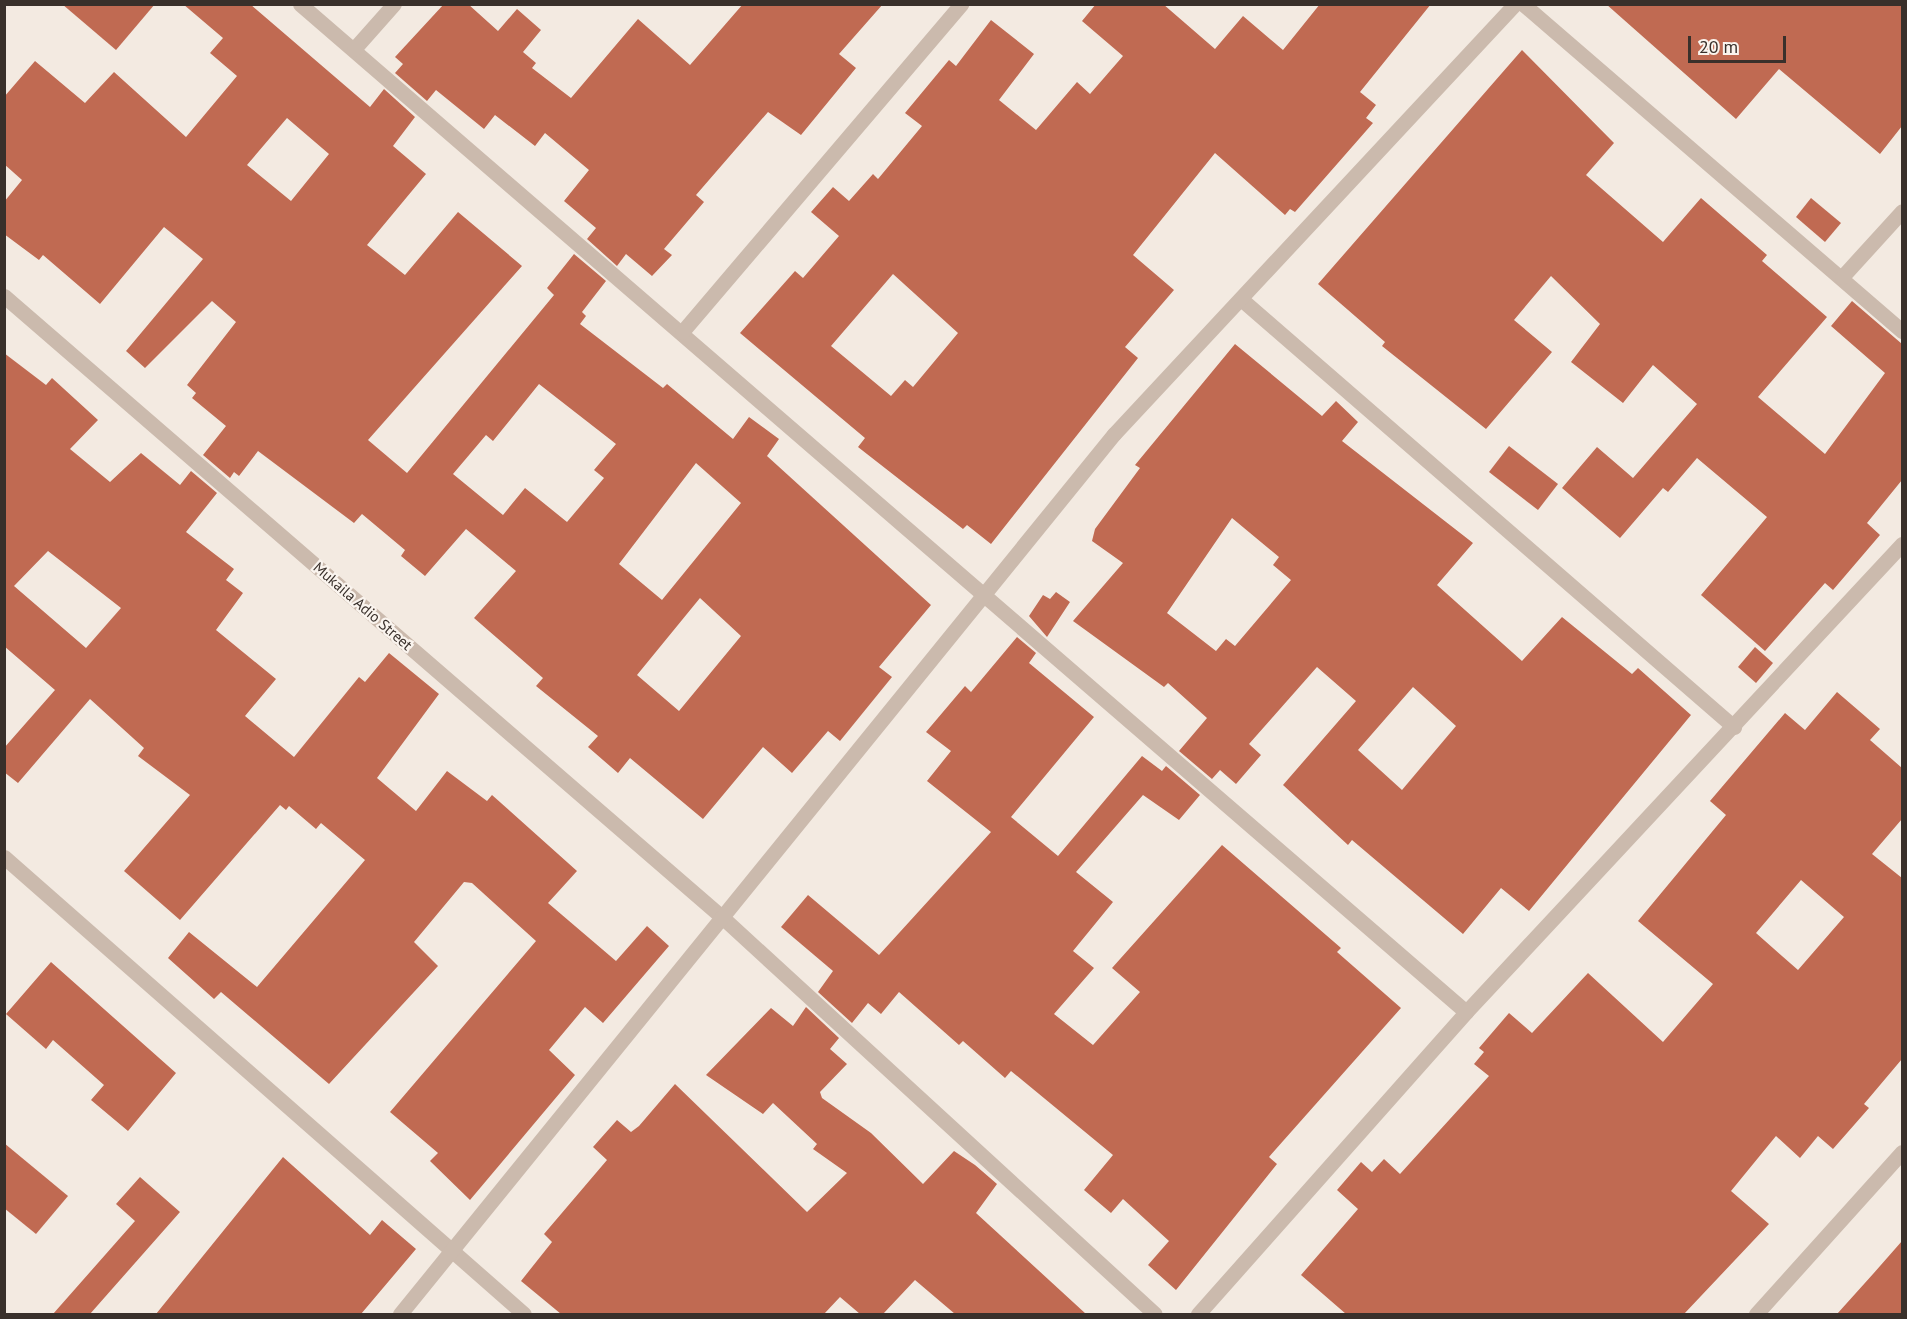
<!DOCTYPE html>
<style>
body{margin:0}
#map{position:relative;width:1907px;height:1319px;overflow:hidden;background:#f3eae1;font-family:"PT Sans",sans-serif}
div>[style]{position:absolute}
.building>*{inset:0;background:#c06a52}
.minor>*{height:15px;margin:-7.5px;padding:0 7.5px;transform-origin:7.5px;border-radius:7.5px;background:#cbbaad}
span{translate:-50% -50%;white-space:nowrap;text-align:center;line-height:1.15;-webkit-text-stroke:4.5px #faf4ee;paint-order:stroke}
.street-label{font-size:15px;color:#39302b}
.frame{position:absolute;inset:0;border:6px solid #39302b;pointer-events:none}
.scale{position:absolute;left:1688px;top:36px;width:98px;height:27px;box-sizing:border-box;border:3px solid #39302b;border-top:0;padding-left:8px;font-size:18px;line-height:21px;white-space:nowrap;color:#39302b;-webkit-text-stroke:4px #faf4ee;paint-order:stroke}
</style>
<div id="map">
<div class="building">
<i style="clip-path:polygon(62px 4px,155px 4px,116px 50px)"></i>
<i style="clip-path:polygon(evenodd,183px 4px,250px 4px,370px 107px,384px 89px,415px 117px,393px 146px,426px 174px,367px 245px,405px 275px,458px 212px,522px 266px,368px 440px,407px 473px,554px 295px,547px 288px,574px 254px,606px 281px,582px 312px,586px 316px,580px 324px,663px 388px,667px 384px,733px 439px,749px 417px,779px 439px,767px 456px,931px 605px,879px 667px,892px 677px,840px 741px,828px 731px,792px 773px,763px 747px,703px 819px,630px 758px,618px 773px,588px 747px,598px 736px,536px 686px,543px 678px,474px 618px,516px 571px,466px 529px,425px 576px,401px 556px,405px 550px,362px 514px,354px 523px,258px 451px,239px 476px,234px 472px,230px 478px,203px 455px,226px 426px,192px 398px,196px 393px,187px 385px,236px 322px,212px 301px,145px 368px,126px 351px,203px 259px,164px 227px,100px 304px,43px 255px,39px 260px,4px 234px,4px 202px,22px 180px,4px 164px,4px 97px,35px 61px,85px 103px,114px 72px,186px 137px,237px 76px,210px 53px,223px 38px,183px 4px,287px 118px,329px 154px,291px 201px,247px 165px,287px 118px,183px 4px,539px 384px,616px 444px,594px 470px,604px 478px,567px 522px,525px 488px,503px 515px,453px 474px,486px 435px,493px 441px,539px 384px,183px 4px,696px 463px,741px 503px,662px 600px,619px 564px,696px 463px,183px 4px,700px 598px,741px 636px,679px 711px,637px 675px,700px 598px)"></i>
<i style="clip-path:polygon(444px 4px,468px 4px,498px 31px,517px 9px,541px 30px,523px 52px,536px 63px,532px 68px,571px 98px,638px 19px,690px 65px,743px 4px,883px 4px,839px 54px,856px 68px,801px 135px,768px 112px,696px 195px,704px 202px,664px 249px,672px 255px,652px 276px,626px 254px,617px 266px,587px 239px,596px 228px,564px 201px,589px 170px,545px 133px,535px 146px,495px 115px,484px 129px,436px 90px,427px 101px,395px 73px,403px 64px,395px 57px)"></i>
<i style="clip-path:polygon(evenodd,1096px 4px,1163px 4px,1215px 49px,1243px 16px,1283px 50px,1320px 4px,1431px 4px,1360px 92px,1376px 105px,1366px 118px,1373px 123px,1295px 212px,1290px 209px,1285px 215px,1215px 153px,1133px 255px,1174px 290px,1125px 347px,1138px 358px,991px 544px,967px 525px,963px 529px,858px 447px,865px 438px,740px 333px,795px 271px,803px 278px,839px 236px,811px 212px,833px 187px,849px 201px,873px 174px,878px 179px,922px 126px,905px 113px,949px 60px,956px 66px,991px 20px,1034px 54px,999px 100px,1036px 130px,1077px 82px,1090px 94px,1123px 56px,1082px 21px,1096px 4px,893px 274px,958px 333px,913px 387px,905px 380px,891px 396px,831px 346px,893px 274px)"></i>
<i style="clip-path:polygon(1606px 4px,1902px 4px,1902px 126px,1880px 154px,1779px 69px,1736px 119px)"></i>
<i style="clip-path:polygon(1522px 50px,1614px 143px,1586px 175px,1663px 242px,1701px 198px,1767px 255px,1762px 261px,1827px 317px,1758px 397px,1825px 454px,1885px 373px,1831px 326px,1852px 301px,1902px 344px,1902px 480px,1867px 523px,1880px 535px,1833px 590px,1825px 583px,1765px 651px,1701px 595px,1767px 517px,1697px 458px,1668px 492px,1663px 488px,1620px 538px,1562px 488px,1597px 447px,1633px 478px,1697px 404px,1653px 365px,1623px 403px,1571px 362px,1600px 324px,1551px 276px,1514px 320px,1552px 352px,1486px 429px,1382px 346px,1385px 342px,1318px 284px)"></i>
<i style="clip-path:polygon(1811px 198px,1841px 223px,1825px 242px,1796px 217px)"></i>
<i style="clip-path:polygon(evenodd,1235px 344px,1322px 416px,1336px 401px,1358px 422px,1342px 441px,1473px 543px,1437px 585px,1522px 661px,1562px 617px,1632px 674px,1638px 668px,1691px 715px,1529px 911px,1501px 888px,1463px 934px,1352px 840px,1348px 845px,1283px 785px,1356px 701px,1317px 667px,1249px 744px,1261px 755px,1236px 784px,1220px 770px,1212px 779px,1179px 751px,1207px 718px,1168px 683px,1164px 687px,1073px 621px,1123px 563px,1092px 541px,1095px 529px,1140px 468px,1135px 465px,1235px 344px,1232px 518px,1279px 557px,1273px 565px,1291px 580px,1235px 646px,1226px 639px,1216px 651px,1167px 613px,1232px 518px,1235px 344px,1413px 687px,1456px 726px,1402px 790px,1358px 750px,1413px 687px)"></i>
<i style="clip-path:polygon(evenodd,4px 353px,46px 385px,52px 378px,98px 420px,70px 449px,110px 482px,141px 453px,180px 485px,191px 471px,217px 493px,186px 532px,234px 569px,226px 580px,243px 593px,216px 630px,276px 679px,245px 716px,294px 757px,359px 677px,365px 682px,389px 653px,439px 694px,377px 778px,416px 811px,447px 771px,487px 801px,492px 795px,577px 871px,548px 903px,616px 961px,647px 926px,669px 946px,603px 1023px,585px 1007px,549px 1050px,575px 1075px,470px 1200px,430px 1161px,438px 1153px,390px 1112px,536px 941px,472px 883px,464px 882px,414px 942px,438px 966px,329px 1084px,221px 992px,214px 999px,168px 958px,189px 932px,257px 987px,365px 860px,321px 823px,316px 829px,289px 806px,286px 810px,280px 805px,180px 920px,124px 871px,190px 795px,138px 756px,144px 748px,90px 699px,18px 783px,4px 772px,4px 748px,55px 690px,4px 646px,4px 353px,48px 551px,121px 608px,86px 648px,14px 586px,48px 551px)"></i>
<i style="clip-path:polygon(1509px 446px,1558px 484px,1538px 510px,1489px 472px)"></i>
<i style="clip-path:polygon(1056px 592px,1070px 602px,1047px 637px,1029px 616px,1043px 595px,1050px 599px)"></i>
<i style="clip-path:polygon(1017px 637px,1036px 653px,1029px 663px,1094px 717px,1011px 817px,1058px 856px,1142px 756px,1162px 771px,1166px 766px,1200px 795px,1179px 820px,1143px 795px,1076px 872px,1113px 902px,1073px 951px,1094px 968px,1054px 1014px,1093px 1045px,1140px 992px,1112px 968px,1222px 845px,1341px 948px,1337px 952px,1401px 1008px,1269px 1157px,1277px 1164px,1176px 1290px,1148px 1265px,1169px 1241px,1123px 1199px,1111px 1213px,1084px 1190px,1113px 1155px,1011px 1071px,1005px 1078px,963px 1041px,959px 1045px,899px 992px,881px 1014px,868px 1003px,852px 1023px,818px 992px,833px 971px,781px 927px,808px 895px,879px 955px,991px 832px,927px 781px,951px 751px,926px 732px,965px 686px,971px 692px)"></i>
<i style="clip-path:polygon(1755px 647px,1773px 663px,1756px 683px,1738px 667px)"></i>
<i style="clip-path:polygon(evenodd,1837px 692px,1880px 729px,1870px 740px,1902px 768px,1902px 819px,1872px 854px,1902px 878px,1902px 1059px,1864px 1104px,1869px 1108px,1833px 1149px,1818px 1136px,1800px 1158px,1776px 1136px,1731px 1191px,1769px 1224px,1684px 1314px,1346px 1314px,1301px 1275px,1358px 1209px,1337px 1190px,1361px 1162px,1372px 1172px,1384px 1159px,1400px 1174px,1489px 1076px,1474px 1064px,1484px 1052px,1479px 1048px,1509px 1013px,1532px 1033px,1588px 973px,1663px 1042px,1713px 984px,1638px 921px,1726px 815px,1710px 801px,1785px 713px,1805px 730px,1837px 692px,1801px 880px,1844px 917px,1798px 970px,1756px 933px,1801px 880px)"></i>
<i style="clip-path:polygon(51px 962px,176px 1073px,128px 1131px,91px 1100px,104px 1085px,53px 1040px,46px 1049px,6px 1014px)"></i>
<i style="clip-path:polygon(806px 1007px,839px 1038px,830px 1049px,847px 1064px,820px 1092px,822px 1098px,871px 1133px,923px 1184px,954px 1151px,975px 1165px,997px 1184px,976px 1213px,1086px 1314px,955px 1314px,915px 1280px,883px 1314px,860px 1314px,840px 1297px,824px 1314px,561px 1314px,521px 1281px,552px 1242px,544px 1234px,607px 1160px,593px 1147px,617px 1120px,631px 1132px,639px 1126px,675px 1084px,807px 1212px,847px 1173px,813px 1149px,817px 1144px,773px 1103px,763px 1114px,706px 1075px,771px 1008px,793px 1026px)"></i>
<i style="clip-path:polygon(4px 1143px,68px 1196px,36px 1234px,4px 1208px)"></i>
<i style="clip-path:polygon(283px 1157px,370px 1235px,382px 1220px,416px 1249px,361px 1314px,156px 1314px)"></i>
<i style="clip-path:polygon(140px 1177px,180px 1212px,90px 1314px,53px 1314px,135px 1221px,116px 1204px)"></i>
<i style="clip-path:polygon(1902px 1241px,1902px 1314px,1837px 1314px,1873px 1274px)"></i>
</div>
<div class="minor">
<i style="left:300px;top:4px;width:1541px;rotate:40.84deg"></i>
<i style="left:1523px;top:4px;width:501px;rotate:40.79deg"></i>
<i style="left:354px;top:49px;width:60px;rotate:-48.4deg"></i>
<i style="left:1842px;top:277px;width:89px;rotate:-47.7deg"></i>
<i style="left:4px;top:296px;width:949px;rotate:40.86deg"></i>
<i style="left:722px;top:917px;width:587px;rotate:42.52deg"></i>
<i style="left:1241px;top:299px;width:653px;rotate:40.96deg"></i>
<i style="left:682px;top:332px;width:431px;rotate:-49.6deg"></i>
<i style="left:4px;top:857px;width:692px;rotate:41.31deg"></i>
<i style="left:400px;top:1314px;width:1133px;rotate:-50.95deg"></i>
<i style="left:1114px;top:434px;width:588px;rotate:-47deg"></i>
<i style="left:1198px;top:1314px;width:404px;rotate:-48.4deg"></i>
<i style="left:1466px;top:1012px;width:640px;rotate:-47.03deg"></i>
<i style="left:1756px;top:1314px;width:218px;rotate:-48deg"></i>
</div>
<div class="street-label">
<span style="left:363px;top:606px;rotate:41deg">Mukaila Adio Street</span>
</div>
<div class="frame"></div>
<div class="scale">20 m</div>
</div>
